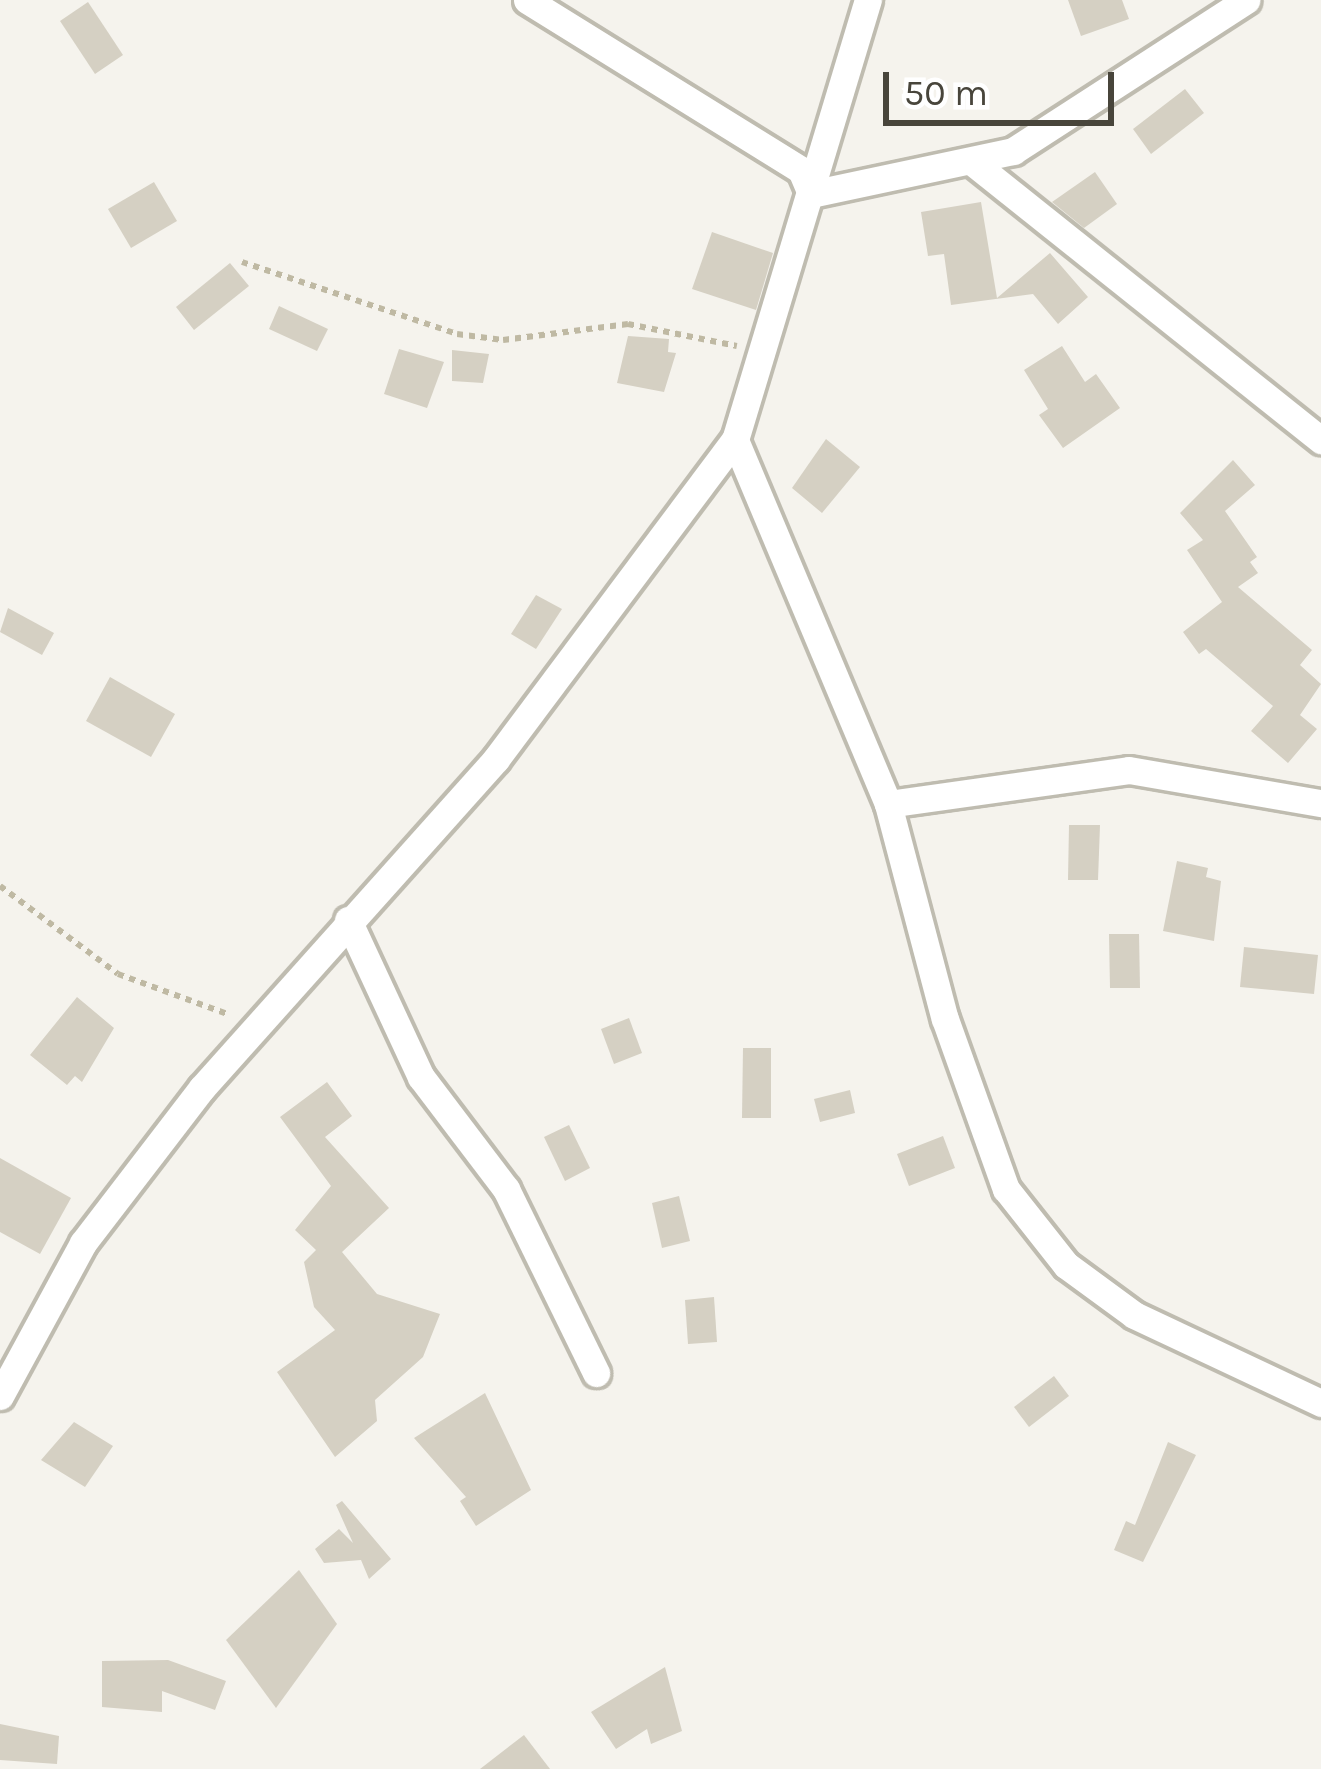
<!DOCTYPE html>
<style>
body{margin:0}
#map{position:relative;width:1321px;height:1769px;overflow:hidden;background:#f5f3ed;font-family:Karla,sans-serif}
div>[style]{position:absolute}
.building>*{inset:0;background:#d5d0c3}
.path>*{height:6px;margin-top:-3px;transform-origin:0;background:repeating-linear-gradient(90deg,#bfb9a3 0 6px,transparent 0 12px)}
.roads{filter:drop-shadow(3px 0 #bfbcb0) drop-shadow(-3px 0 #bfbcb0) drop-shadow(0 3px #bfbcb0) drop-shadow(0 -3px #bfbcb0)}
.minor>*{height:27px;margin:-13.5px;padding:0 13.5px;transform-origin:13.5px;border-radius:13.5px;background:#fff}
span{translate:-50% -50%;white-space:nowrap;text-align:center;line-height:1.15;-webkit-text-stroke:10px #fff;paint-order:stroke}
.scale{position:absolute;left:883px;top:72px;width:231px;height:54px;box-sizing:border-box;border:6px solid #48453b;border-top:0;padding-left:15px;font-size:36px;line-height:42px;white-space:nowrap;color:#48453b;-webkit-text-stroke:9px #fff;paint-order:stroke}
</style>
<div id="map">
<div class="building">
<i style="clip-path:polygon(1068px 0,1122px 0,1129px 19px,1081px 36px)"></i>
<i style="clip-path:polygon(88px 2px,123px 55px,95px 74px,60px 21px)"></i>
<i style="clip-path:polygon(1185px 89px,1204px 113px,1151px 154px,1133px 129px)"></i>
<i style="clip-path:polygon(1095px 172px,1117px 204px,1084px 228px,1052px 202px)"></i>
<i style="clip-path:polygon(154px 182px,177px 221px,131px 248px,108px 209px)"></i>
<i style="clip-path:polygon(981px 202px,997px 298px,1050px 253px,1088px 297px,1058px 324px,1033px 294px,951px 305px,944px 254px,928px 256px,921px 212px)"></i>
<i style="clip-path:polygon(712px 232px,773px 253px,756px 310px,692px 289px)"></i>
<i style="clip-path:polygon(230px 263px,249px 286px,194px 330px,176px 307px)"></i>
<i style="clip-path:polygon(279px 306px,328px 329px,317px 351px,269px 329px)"></i>
<i style="clip-path:polygon(628px 336px,669px 339px,668px 352px,676px 353px,664px 392px,617px 383px)"></i>
<i style="clip-path:polygon(1062px 346px,1085px 382px,1096px 374px,1120px 408px,1063px 448px,1039px 415px,1048px 409px,1024px 370px)"></i>
<i style="clip-path:polygon(399px 349px,444px 362px,427px 408px,384px 394px)"></i>
<i style="clip-path:polygon(452px 350px,489px 354px,483px 383px,452px 381px)"></i>
<i style="clip-path:polygon(826px 439px,860px 467px,822px 513px,792px 488px)"></i>
<i style="clip-path:polygon(1233px 460px,1255px 485px,1225px 511px,1257px 557px,1250px 562px,1258px 573px,1238px 587px,1312px 650px,1300px 665px,1321px 684px,1300px 715px,1317px 729px,1288px 763px,1251px 731px,1273px 706px,1206px 649px,1199px 654px,1183px 632px,1222px 602px,1187px 550px,1203px 540px,1180px 513px)"></i>
<i style="clip-path:polygon(536px 595px,562px 609px,536px 649px,511px 634px)"></i>
<i style="clip-path:polygon(8px 608px,54px 633px,42px 655px,0 632px)"></i>
<i style="clip-path:polygon(110px 677px,175px 714px,151px 757px,86px 721px)"></i>
<i style="clip-path:polygon(1069px 825px,1100px 825px,1098px 880px,1068px 880px)"></i>
<i style="clip-path:polygon(1177px 861px,1208px 868px,1206px 877px,1221px 881px,1214px 941px,1163px 931px)"></i>
<i style="clip-path:polygon(1109px 934px,1139px 934px,1140px 988px,1110px 988px)"></i>
<i style="clip-path:polygon(1244px 947px,1318px 955px,1314px 994px,1240px 987px)"></i>
<i style="clip-path:polygon(77px 997px,114px 1028px,82px 1082px,75px 1076px,67px 1085px,30px 1055px)"></i>
<i style="clip-path:polygon(629px 1018px,642px 1053px,614px 1064px,601px 1029px)"></i>
<i style="clip-path:polygon(743px 1048px,771px 1048px,771px 1118px,742px 1118px)"></i>
<i style="clip-path:polygon(327px 1082px,352px 1116px,325px 1137px,389px 1208px,342px 1252px,377px 1294px,440px 1314px,423px 1357px,375px 1400px,377px 1421px,335px 1457px,277px 1372px,335px 1330px,314px 1307px,304px 1262px,316px 1250px,295px 1230px,331px 1186px,280px 1117px)"></i>
<i style="clip-path:polygon(850px 1090px,855px 1113px,820px 1122px,814px 1099px)"></i>
<i style="clip-path:polygon(569px 1125px,590px 1168px,565px 1181px,544px 1137px)"></i>
<i style="clip-path:polygon(943px 1136px,955px 1168px,909px 1186px,897px 1154px)"></i>
<i style="clip-path:polygon(0 1158px,71px 1198px,40px 1254px,0 1232px)"></i>
<i style="clip-path:polygon(679px 1196px,690px 1241px,662px 1248px,652px 1203px)"></i>
<i style="clip-path:polygon(714px 1297px,717px 1342px,688px 1344px,685px 1300px)"></i>
<i style="clip-path:polygon(1054px 1376px,1069px 1396px,1029px 1427px,1014px 1407px)"></i>
<i style="clip-path:polygon(485px 1393px,531px 1490px,476px 1526px,460px 1501px,466px 1497px,414px 1438px)"></i>
<i style="clip-path:polygon(74px 1422px,113px 1446px,85px 1487px,41px 1460px)"></i>
<i style="clip-path:polygon(1168px 1442px,1196px 1455px,1143px 1562px,1114px 1550px,1126px 1521px,1135px 1525px)"></i>
<i style="clip-path:polygon(342px 1501px,391px 1559px,369px 1579px,361px 1560px,324px 1563px,315px 1549px,339px 1529px,353px 1543px,336px 1505px)"></i>
<i style="clip-path:polygon(299px 1570px,337px 1624px,276px 1708px,226px 1640px)"></i>
<i style="clip-path:polygon(168px 1660px,226px 1681px,215px 1710px,162px 1691px,162px 1712px,102px 1707px,102px 1661px)"></i>
<i style="clip-path:polygon(665px 1667px,682px 1731px,651px 1744px,647px 1729px,616px 1749px,591px 1712px)"></i>
<i style="clip-path:polygon(0 1724px,59px 1736px,57px 1764px,0 1760px)"></i>
<i style="clip-path:polygon(524px 1735px,550px 1769px,480px 1769px)"></i>
</div>
<div class="path">
<i style="left:242px;top:262px;width:227px;rotate:18.5deg"></i>
<i style="left:457px;top:334px;width:46px;rotate:7.4deg"></i>
<i style="left:503px;top:340px;width:126px;rotate:-7.3deg"></i>
<i style="left:628px;top:324px;width:111px;rotate:11.4deg"></i>
<i style="left:0;top:886px;width:147px;rotate:36.7deg"></i>
<i style="left:118px;top:974px;width:119px;rotate:20.1deg"></i>
</div>
<div class="roads">
<div class="minor">
<i style="left:527px;top:0;width:322px;rotate:31.8deg"></i>
<i style="left:801px;top:170px;width:26px;rotate:67deg"></i>
<i style="left:811px;top:194px;width:207px;rotate:-12deg"></i>
<i style="left:1013px;top:151px;width:278px;rotate:-32.9deg"></i>
<i style="left:975px;top:164px;width:443px;rotate:38.6deg"></i>
<i style="left:735px;top:440px;width:395px;rotate:67.2deg"></i>
<i style="left:888px;top:804px;width:222px;rotate:75.2deg"></i>
<i style="left:945px;top:1019px;width:181px;rotate:70.3deg"></i>
<i style="left:1006px;top:1189px;width:97px;rotate:51.7deg"></i>
<i style="left:1066px;top:1265px;width:84px;rotate:36.3deg"></i>
<i style="left:1134px;top:1315px;width:207px;rotate:25.2deg"></i>
<i style="left:888px;top:804px;width:243px;rotate:-8deg"></i>
<i style="left:1129px;top:770px;width:195px;rotate:9.8deg"></i>
<i style="left:348px;top:920px;width:173px;rotate:65.1deg"></i>
<i style="left:421px;top:1077px;width:141px;rotate:52.8deg"></i>
<i style="left:506px;top:1189px;width:205px;rotate:63.9deg"></i>
<i style="left:0;top:1396px;width:174px;rotate:-61.5deg"></i>
<i style="left:83px;top:1243px;width:195px;rotate:-52.5deg"></i>
<i style="left:202px;top:1088px;width:441px;rotate:-48.2deg"></i>
<i style="left:496px;top:759px;width:399px;rotate:-53.2deg"></i>
<i style="left:735px;top:440px;width:460px;rotate:-73.2deg"></i>
</div>
</div>
<div class="scale">50 m</div>
</div>
